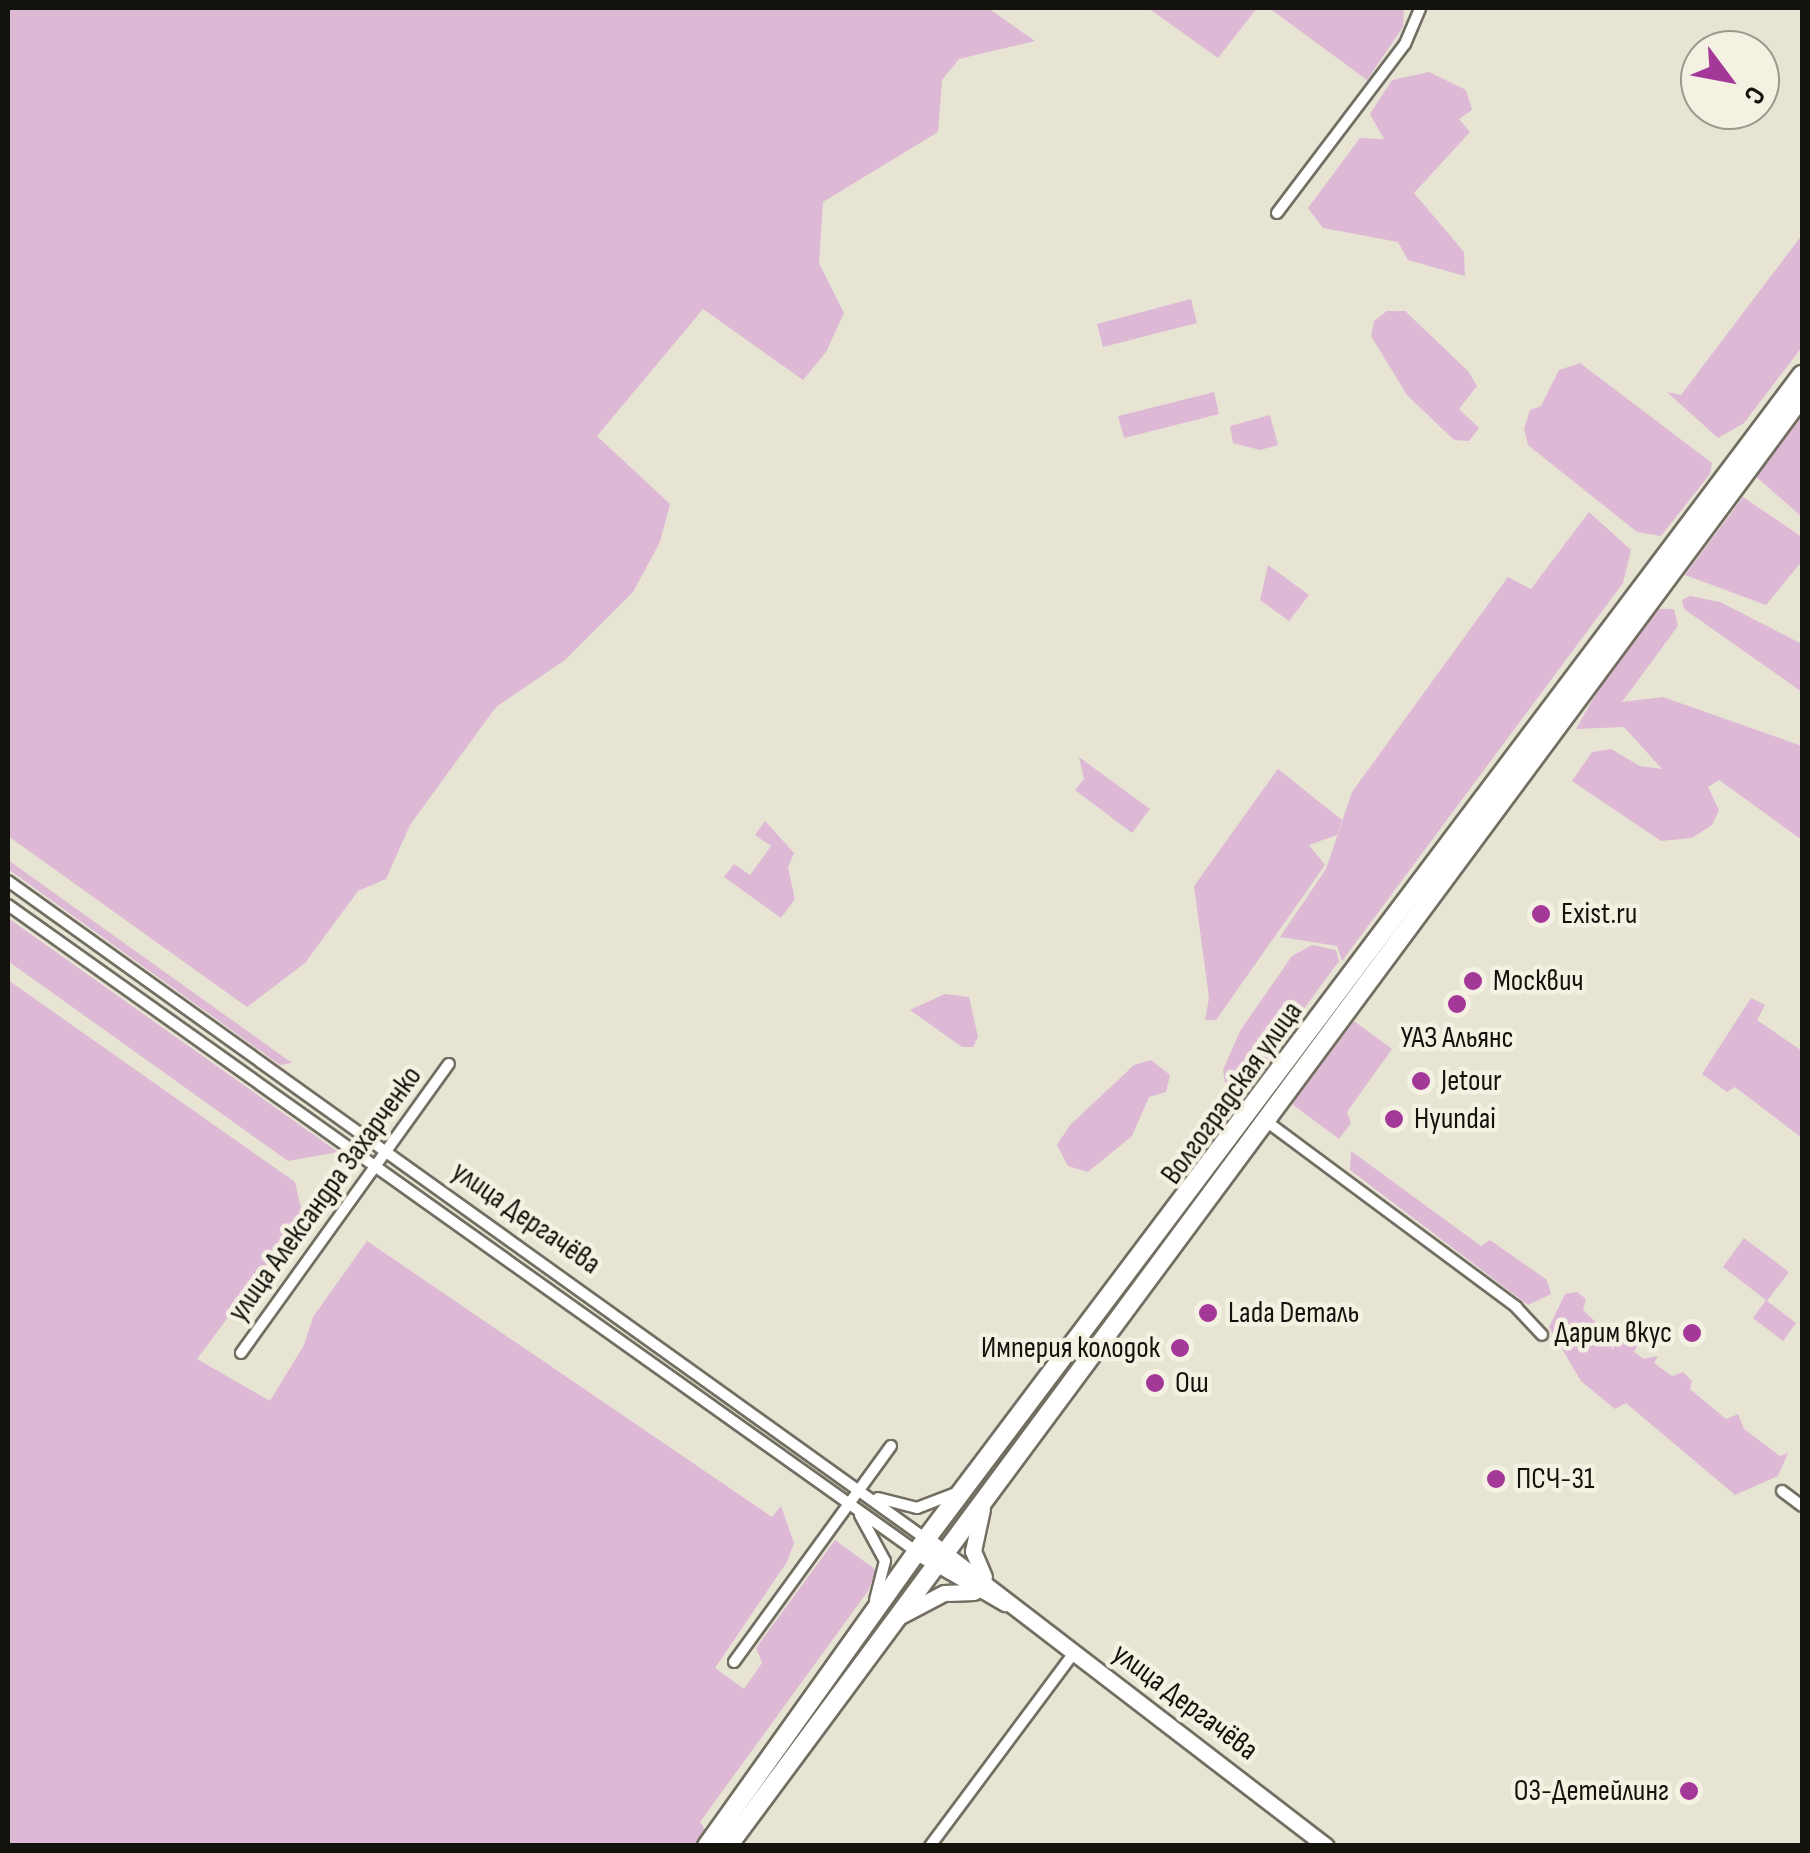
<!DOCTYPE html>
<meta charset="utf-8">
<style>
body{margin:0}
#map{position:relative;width:1810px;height:1853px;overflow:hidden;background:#e8e4d4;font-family:"Sofia Sans Condensed",sans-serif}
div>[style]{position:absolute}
.green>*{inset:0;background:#ddb9d6}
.roads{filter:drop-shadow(2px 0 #726e61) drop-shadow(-2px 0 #726e61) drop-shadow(0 2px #726e61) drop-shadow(0 -2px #726e61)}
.street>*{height:10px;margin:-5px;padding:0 5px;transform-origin:5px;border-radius:5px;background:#fff}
.secondary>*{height:15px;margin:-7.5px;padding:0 7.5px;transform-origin:7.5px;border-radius:7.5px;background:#fff}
.primary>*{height:18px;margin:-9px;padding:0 9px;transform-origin:9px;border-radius:9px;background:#fff}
.dots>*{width:28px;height:28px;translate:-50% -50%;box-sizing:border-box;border:5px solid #f5f1e2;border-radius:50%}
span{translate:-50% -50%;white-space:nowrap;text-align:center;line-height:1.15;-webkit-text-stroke:9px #f5f1e2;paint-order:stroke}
.poi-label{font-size:30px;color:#13120d}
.left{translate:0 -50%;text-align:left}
.right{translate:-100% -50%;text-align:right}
.street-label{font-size:30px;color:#13120d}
.frame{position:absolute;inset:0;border:10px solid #13120d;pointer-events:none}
.north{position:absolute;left:1680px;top:30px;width:100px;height:100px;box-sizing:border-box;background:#f5f1e2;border:2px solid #9b988d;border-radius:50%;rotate:122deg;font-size:28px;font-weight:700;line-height:40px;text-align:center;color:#13120d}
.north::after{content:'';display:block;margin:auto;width:35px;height:45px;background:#a43898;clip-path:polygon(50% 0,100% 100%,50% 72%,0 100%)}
</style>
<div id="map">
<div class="green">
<i style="clip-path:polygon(8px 8px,988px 8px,1035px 41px,959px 59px,942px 80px,938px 132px,823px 202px,819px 263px,844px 313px,826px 352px,803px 380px,703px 309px,597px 436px,670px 504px,660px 542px,633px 592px,565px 660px,496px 707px,410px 825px,386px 879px,358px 891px,305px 963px,247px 1007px,8px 836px)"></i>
<i style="clip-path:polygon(1148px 8px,1257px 8px,1218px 58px)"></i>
<i style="clip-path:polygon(1269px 8px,1404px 8px,1403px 27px,1367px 80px)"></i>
<i style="clip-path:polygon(1429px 72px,1466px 90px,1472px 110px,1459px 119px,1470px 132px,1414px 193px,1464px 252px,1465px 276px,1408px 260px,1398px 242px,1323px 228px,1308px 208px,1360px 138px,1384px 139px,1370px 114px,1392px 80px)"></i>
<i style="clip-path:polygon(1802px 235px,1802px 347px,1744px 423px,1718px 438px,1667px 392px,1681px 395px)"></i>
<i style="clip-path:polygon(1191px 299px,1197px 323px,1103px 347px,1097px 324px)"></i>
<i style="clip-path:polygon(1387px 311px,1405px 311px,1468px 371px,1477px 386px,1459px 409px,1479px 428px,1469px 441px,1454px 440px,1407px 395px,1371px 336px,1374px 321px)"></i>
<i style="clip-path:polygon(1580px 363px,1712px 463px,1710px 474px,1661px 536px,1637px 532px,1528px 445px,1524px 429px,1530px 410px,1541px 406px,1559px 370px)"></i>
<i style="clip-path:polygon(1214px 392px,1219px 414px,1124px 438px,1118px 416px)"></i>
<i style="clip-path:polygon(1802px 409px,1802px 517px,1753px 474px)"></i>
<i style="clip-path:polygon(1270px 415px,1278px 445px,1260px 450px,1233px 443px,1230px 426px)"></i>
<i style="clip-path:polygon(1743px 497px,1802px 537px,1802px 561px,1766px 605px,1685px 575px)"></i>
<i style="clip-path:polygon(1589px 512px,1631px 550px,1623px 583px,1342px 961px,1337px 946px,1280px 937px,1326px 869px,1352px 792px,1508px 577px,1531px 589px)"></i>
<i style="clip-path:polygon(1268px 565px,1309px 595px,1289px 621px,1260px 600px)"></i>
<i style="clip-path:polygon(1690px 596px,1720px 602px,1802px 644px,1802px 692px,1684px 609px,1682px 600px)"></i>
<i style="clip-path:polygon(1659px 609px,1674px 609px,1678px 626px,1622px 702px,1663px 697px,1802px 746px,1802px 840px,1719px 780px,1708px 787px,1719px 810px,1712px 825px,1692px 838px,1661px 841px,1572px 781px,1592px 752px,1611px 749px,1640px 766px,1662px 769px,1624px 727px,1576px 729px,1611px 667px)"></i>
<i style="clip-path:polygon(1079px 757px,1150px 809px,1132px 833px,1075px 790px,1084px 779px)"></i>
<i style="clip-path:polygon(1278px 769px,1342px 820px,1337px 835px,1309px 845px,1325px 865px,1216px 1020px,1205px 1020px,1209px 998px,1194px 886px)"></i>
<i style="clip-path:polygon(765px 821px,794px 853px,788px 868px,795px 899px,781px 918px,724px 877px,734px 864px,750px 875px,771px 846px,755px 835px)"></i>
<i style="clip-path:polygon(8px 860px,292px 1063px,280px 1065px,8px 869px)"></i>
<i style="clip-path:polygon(8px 918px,338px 1152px,288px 1161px,8px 961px)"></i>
<i style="clip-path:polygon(1312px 945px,1336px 950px,1339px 961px,1245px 1089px,1225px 1083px,1223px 1070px,1240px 1031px,1292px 956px)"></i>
<i style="clip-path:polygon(8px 980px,295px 1182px,303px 1217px,197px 1359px,270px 1401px,304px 1345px,313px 1317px,367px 1241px,772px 1517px,781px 1506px,794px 1543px,787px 1562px,715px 1668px,744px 1689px,762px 1663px,756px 1648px,835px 1540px,876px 1570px,868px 1591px,700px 1822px,706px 1831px,696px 1845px,8px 1845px)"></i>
<i style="clip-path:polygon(945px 994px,969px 997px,978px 1037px,973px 1047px,962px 1047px,910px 1010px)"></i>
<i style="clip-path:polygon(1751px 998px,1765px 1005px,1757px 1020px,1802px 1051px,1802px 1138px,1735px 1087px,1727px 1092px,1702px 1074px)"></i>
<i style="clip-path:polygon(1354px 1021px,1392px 1049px,1347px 1112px,1351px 1123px,1339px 1139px,1292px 1104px)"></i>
<i style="clip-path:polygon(1151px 1060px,1170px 1075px,1166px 1092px,1149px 1097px,1132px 1136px,1088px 1172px,1068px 1166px,1057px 1145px,1070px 1125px,1134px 1065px)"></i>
<i style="clip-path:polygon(1351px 1151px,1481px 1246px,1490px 1240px,1547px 1280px,1551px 1294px,1528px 1305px,1350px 1170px)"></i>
<i style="clip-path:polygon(1744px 1238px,1789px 1272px,1767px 1301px,1796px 1323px,1783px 1341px,1753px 1318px,1766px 1300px,1723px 1267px)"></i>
<i style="clip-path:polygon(1577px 1292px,1586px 1299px,1583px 1310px,1604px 1330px,1634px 1334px,1639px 1341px,1634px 1352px,1644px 1359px,1658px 1356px,1654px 1363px,1672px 1376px,1683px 1372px,1692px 1381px,1690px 1389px,1726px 1419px,1738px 1414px,1744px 1429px,1780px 1456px,1788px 1453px,1778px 1476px,1735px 1495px,1626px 1403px,1615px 1409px,1581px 1381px,1549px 1327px,1565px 1294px)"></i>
</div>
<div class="roads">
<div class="street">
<i style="left:1277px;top:213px;width:212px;rotate:-52.9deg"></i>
<i style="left:1405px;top:44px;width:39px;rotate:-67deg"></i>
<i style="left:8px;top:881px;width:1129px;rotate:35.63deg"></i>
<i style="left:8px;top:905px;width:1116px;rotate:35.44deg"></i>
<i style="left:1266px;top:1121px;width:312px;rotate:36.6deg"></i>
<i style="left:1516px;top:1307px;width:38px;rotate:47deg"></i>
<i style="left:241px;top:1353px;width:356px;rotate:-54.3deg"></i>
<i style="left:1782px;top:1491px;width:25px;rotate:37deg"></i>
<i style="left:878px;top:1498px;width:40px;rotate:14.4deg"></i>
<i style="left:917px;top:1508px;width:42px;rotate:-21deg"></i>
<i style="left:860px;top:1515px;width:52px;rotate:61.5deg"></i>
<i style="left:885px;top:1561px;width:40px;rotate:104.4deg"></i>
<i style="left:734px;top:1662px;width:267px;rotate:-54deg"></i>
<i style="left:930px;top:1846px;width:241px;rotate:-53.3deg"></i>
</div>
<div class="secondary">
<i style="left:982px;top:1509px;width:43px;rotate:102.1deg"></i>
<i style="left:973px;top:1551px;width:28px;rotate:67deg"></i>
<i style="left:926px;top:1539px;width:504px;rotate:37.51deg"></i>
<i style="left:917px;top:1552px;width:102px;rotate:30.1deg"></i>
<i style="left:898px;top:1617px;width:52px;rotate:-27.6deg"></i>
<i style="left:944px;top:1593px;width:30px;rotate:-2deg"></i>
</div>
<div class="primary">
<i style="left:707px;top:1846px;width:377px;rotate:-54.5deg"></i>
<i style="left:926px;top:1539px;width:1457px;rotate:-53.04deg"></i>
<i style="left:728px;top:1846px;width:1804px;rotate:-53.47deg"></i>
</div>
</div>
<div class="dots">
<i style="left:1541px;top:914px;background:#a43898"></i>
<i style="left:1473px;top:981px;background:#a43898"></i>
<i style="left:1457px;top:1004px;background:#a43898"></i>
<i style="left:1421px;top:1081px;background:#a43898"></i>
<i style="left:1394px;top:1119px;background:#a43898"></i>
<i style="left:1208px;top:1313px;background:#a43898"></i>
<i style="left:1692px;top:1333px;background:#a43898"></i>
<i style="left:1180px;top:1348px;background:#a43898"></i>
<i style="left:1155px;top:1383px;background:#a43898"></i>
<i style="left:1496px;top:1479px;background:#a43898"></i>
<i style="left:1689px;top:1791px;background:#a43898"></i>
</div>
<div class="poi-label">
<span class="left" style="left:1561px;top:914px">Exist.ru</span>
<span class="left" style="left:1493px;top:981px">Москвич</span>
<span style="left:1457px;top:1038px">УАЗ Альянс</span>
<span class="left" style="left:1441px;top:1081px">Jetour</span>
<span class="left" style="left:1414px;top:1119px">Hyundai</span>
<span class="left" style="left:1228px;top:1313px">Lada Dеталь</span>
<span class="right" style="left:1672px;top:1333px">Дарим вкус</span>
<span class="right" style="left:1160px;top:1348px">Империя колодок</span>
<span class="left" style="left:1175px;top:1383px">Ош</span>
<span class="left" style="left:1516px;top:1479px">ПСЧ-31</span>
<span class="right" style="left:1669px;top:1791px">О3-Детейлинг</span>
</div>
<div class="street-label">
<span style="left:1232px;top:1093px;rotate:-54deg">Волгоградская улица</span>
<span style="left:325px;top:1194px;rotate:-54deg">улица Александра Захарченко</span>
<span style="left:526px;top:1218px;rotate:35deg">улица Дергачёва</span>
<span style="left:1185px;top:1702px;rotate:37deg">улица Дергачёва</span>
</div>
<div class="frame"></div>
<div class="north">С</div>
</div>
